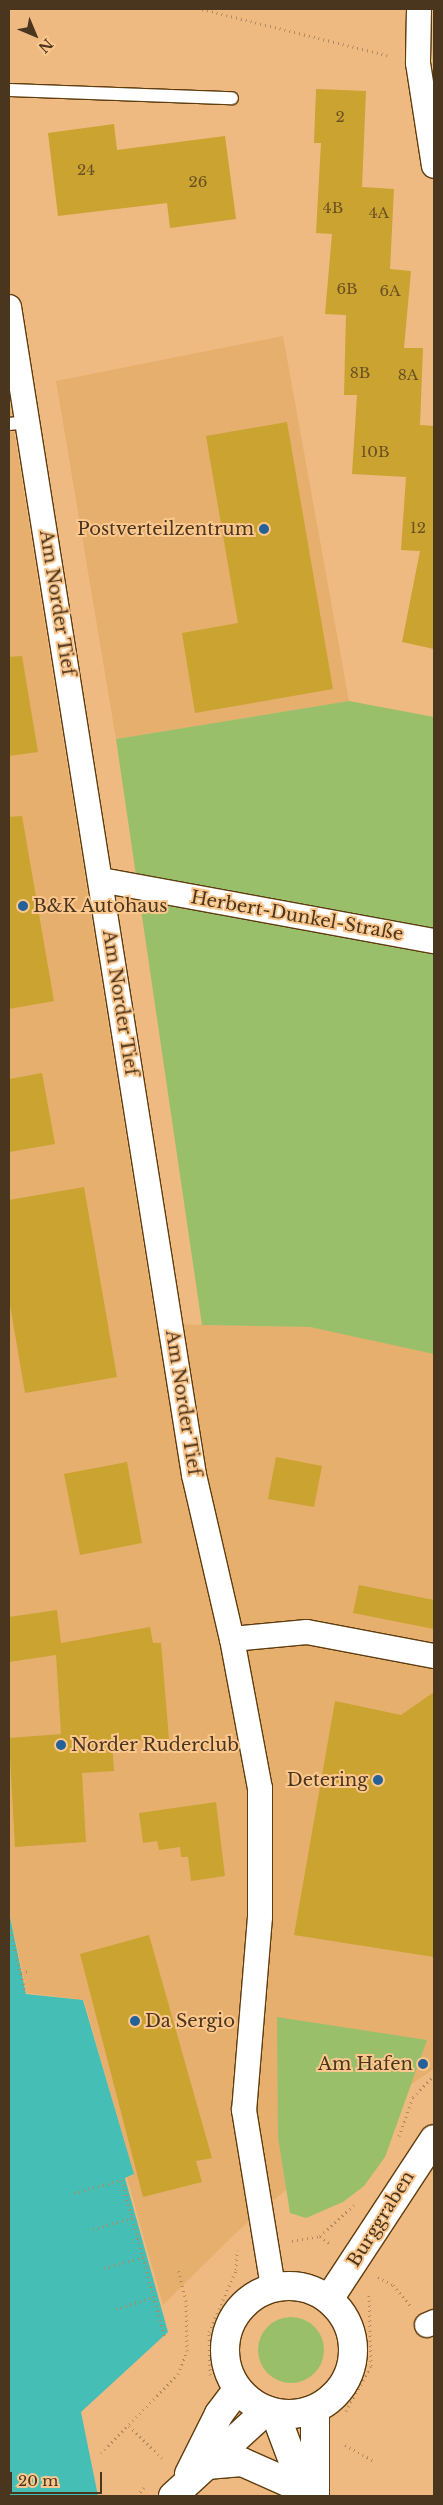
<!DOCTYPE html>
<meta charset="utf-8">
<style>
body{margin:0}
#map{position:relative;width:443px;height:2505px;overflow:hidden;background:#eeba81;font-family:"Libre Baskerville",serif}
div>[style]{position:absolute}
.built>*{inset:0;background:#e7af6e}
.green>*{inset:0;background:#99bf6a}
.round{border-radius:50%}
.water>*{inset:0;background:#45beb6}
.building>*{inset:0;background:#caa330}
.path>*{height:3px;margin-top:-1.5px;transform-origin:0;background:repeating-linear-gradient(90deg,#b2895c 0 1px,transparent 0 5px)}
.roads{filter:drop-shadow(1px 0 #5f3c0e) drop-shadow(-1px 0 #5f3c0e) drop-shadow(0 1px #5f3c0e) drop-shadow(0 -1px #5f3c0e)}
.service>*{height:12px;margin:-6px;padding:0 6px;transform-origin:6px;border-radius:6px;background:#fff}
.minor>*{height:24px;margin:-12px;padding:0 12px;transform-origin:12px;border-radius:12px;background:#fff}
.tertiary>*{height:28px;margin:-14px;padding:0 14px;transform-origin:14px;border-radius:14px;background:#fff}
.secondary>*{height:28px;margin:-14px;padding:0 14px;transform-origin:14px;border-radius:14px;background:#fff}
.secondary>.ring{margin:-14px;padding:0;box-sizing:content-box;background:none;border:28px solid #fff;border-radius:50%}
.dots>*{width:14px;height:14px;translate:-50% -50%;box-sizing:border-box;border:2px solid #fbc78d;border-radius:50%}
span{translate:-50% -50%;white-space:nowrap;text-align:center;line-height:1.15;-webkit-text-stroke:4px #fbc78d;paint-order:stroke}
.number-label{font-size:15px;color:#6a5022}
.number-label span{-webkit-text-stroke-width:0}
.poi-label{font-size:18px;color:#4a351e}
.right{translate:-100% -50%;text-align:right}
.left{translate:0 -50%;text-align:left}
.street-label{font-size:18px;color:#4a351e}
.frame{position:absolute;inset:0;border:10px solid #4a351e;pointer-events:none}
.north{position:absolute;left:10px;top:10px;width:50px;height:50px;-webkit-text-stroke:4px #fbc78d;paint-order:stroke;rotate:135deg;font-size:14px;font-weight:700;line-height:20px;text-align:center;color:#4a351e}
.north::after{content:'';display:block;margin:auto;width:18px;height:22px;background:#4a351e;clip-path:polygon(50% 0,100% 100%,50% 72%,0 100%)}
.scale{position:absolute;left:10px;top:2472px;width:92px;height:22px;box-sizing:border-box;border:2px solid #4a351e;border-top:0;padding-left:6px;font-size:15px;line-height:18px;white-space:nowrap;color:#4a351e;-webkit-text-stroke:4px #fbc78d;paint-order:stroke}
</style>
<div id="map">
<div class="built">
<i style="clip-path:polygon(283px 336px,349px 701px,116px 739px,56px 381px)"></i>
<i style="clip-path:polygon(9px 399px,156px 1324px,310px 1327px,434px 1351px,434px 2069px,401px 2091px,238px 2231px,163px 2305px,127px 2178px,134px 2175px,84px 2000px,27px 1993px,9px 1910px)"></i>
</div>
<div class="green">
<i style="clip-path:polygon(349px 701px,434px 717px,434px 1354px,310px 1327px,202px 1325px,116px 739px)"></i>
<i style="clip-path:polygon(277px 2017px,427px 2040px,385px 2157px,364px 2186px,343px 2202px,306px 2218px,290px 2213px,278px 2137px)"></i>
<i class="round" style="left:258px;top:2317px;width:66px;height:66px"></i>
</div>
<div class="water">
<i style="clip-path:polygon(9px 1912px,26px 1994px,83px 2000px,134px 2174px,125px 2178px,168px 2332px,81px 2412px,98px 2496px,9px 2496px)"></i>
</div>
<div class="building">
<i style="clip-path:polygon(316px 89px,366px 91px,362px 187px,394px 189px,390px 269px,411px 271px,404px 348px,423px 348px,420px 425px,434px 426px,434px 649px,402px 642px,420px 551px,401px 550px,406px 477px,352px 474px,357px 395px,344px 395px,346px 315px,325px 314px,332px 234px,316px 233px,321px 143px,314px 143px)"></i>
<i style="clip-path:polygon(114px 124px,117px 150px,225px 136px,236px 219px,170px 228px,167px 203px,58px 216px,48px 133px)"></i>
<i style="clip-path:polygon(287px 422px,333px 689px,195px 713px,182px 633px,238px 623px,206px 436px)"></i>
<i style="clip-path:polygon(22px 656px,38px 752px,9px 756px,9px 657px)"></i>
<i style="clip-path:polygon(22px 816px,54px 1001px,9px 1009px,9px 817px)"></i>
<i style="clip-path:polygon(42px 1073px,55px 1144px,9px 1152px,9px 1079px)"></i>
<i style="clip-path:polygon(84px 1187px,117px 1377px,25px 1393px,9px 1299px,9px 1200px)"></i>
<i style="clip-path:polygon(276px 1457px,322px 1466px,314px 1507px,268px 1499px)"></i>
<i style="clip-path:polygon(127px 1462px,142px 1543px,80px 1555px,64px 1474px)"></i>
<i style="clip-path:polygon(359px 1585px,434px 1600px,434px 1629px,353px 1613px)"></i>
<i style="clip-path:polygon(57px 1610px,61px 1643px,150px 1627px,153px 1643px,161px 1643px,169px 1739px,112px 1742px,114px 1771px,82px 1773px,86px 1842px,15px 1847px,9px 1738px,61px 1734px,56px 1655px,9px 1662px,9px 1617px)"></i>
<i style="clip-path:polygon(434px 1692px,434px 1957px,294px 1935px,335px 1701px,401px 1715px)"></i>
<i style="clip-path:polygon(216px 1802px,225px 1876px,191px 1881px,188px 1857px,181px 1857px,180px 1847px,159px 1850px,157px 1841px,143px 1843px,139px 1813px)"></i>
<i style="clip-path:polygon(149px 1935px,212px 2158px,196px 2161px,202px 2182px,143px 2197px,80px 1954px)"></i>
</div>
<div class="path">
<i style="left:202px;top:9px;width:194px;rotate:14deg"></i>
<i style="left:9px;top:1925px;width:68px;rotate:76.4deg"></i>
<i style="left:21px;top:1973px;width:9px;rotate:-18deg"></i>
<i style="left:399px;top:2136px;width:41px;rotate:-70.3deg"></i>
<i style="left:413px;top:2097px;width:30px;rotate:-46deg"></i>
<i style="left:74px;top:2193px;width:50px;rotate:-15.2deg"></i>
<i style="left:122px;top:2180px;width:161px;rotate:74.8deg"></i>
<i style="left:93px;top:2229px;width:41px;rotate:-15.8deg"></i>
<i style="left:320px;top:2236px;width:14px;rotate:36deg"></i>
<i style="left:292px;top:2241px;width:28px;rotate:-10deg"></i>
<i style="left:320px;top:2236px;width:46px;rotate:-42.4deg"></i>
<i style="left:104px;top:2268px;width:41px;rotate:-15.8deg"></i>
<i style="left:378px;top:2277px;width:17px;rotate:28deg"></i>
<i style="left:393px;top:2285px;width:26px;rotate:50deg"></i>
<i style="left:116px;top:2309px;width:40px;rotate:-18deg"></i>
<i style="left:210px;top:2375px;width:43px;rotate:-91.3deg"></i>
<i style="left:209px;top:2332px;width:68px;rotate:-66.5deg"></i>
<i style="left:236px;top:2270px;width:20px;rotate:-87deg"></i>
<i style="left:346px;top:2411px;width:51px;rotate:-60.9deg"></i>
<i style="left:371px;top:2366px;width:71px;rotate:-91.6deg"></i>
<i style="left:129px;top:2426px;width:49px;rotate:44.2deg"></i>
<i style="left:345px;top:2445px;width:33px;rotate:29deg"></i>
<i style="left:101px;top:2453px;width:110px;rotate:-45.7deg"></i>
<i style="left:178px;top:2374px;width:25px;rotate:-69deg"></i>
<i style="left:187px;top:2351px;width:50px;rotate:-91.1deg"></i>
<i style="left:186px;top:2301px;width:32px;rotate:-104deg"></i>
<i style="left:137px;top:2496px;width:11px;rotate:-52deg"></i>
</div>
<div class="roads">
<div class="service">
<i style="left:9px;top:90px;width:223px;rotate:2.1deg"></i>
<i style="left:9px;top:424px;width:19px;rotate:-6deg"></i>
</div>
<div class="minor">
<i style="left:419px;top:9px;width:54px;rotate:91.1deg"></i>
<i style="left:418px;top:63px;width:104px;rotate:81.2deg"></i>
<i style="left:9px;top:307px;width:1183px;rotate:81deg"></i>
<i style="left:194px;top:1475px;width:168px;rotate:77deg"></i>
<i style="left:232px;top:1639px;width:152px;rotate:79.4deg"></i>
<i style="left:260px;top:1788px;width:129px;rotate:90deg"></i>
<i style="left:260px;top:1917px;width:194px;rotate:94.7deg"></i>
<i style="left:244px;top:2110px;width:180px;rotate:80.7deg"></i>
<i style="left:101px;top:880px;width:339px;rotate:10.4deg"></i>
<i style="left:232px;top:1639px;width:75px;rotate:-5.3deg"></i>
<i style="left:307px;top:1632px;width:129px;rotate:10.7deg"></i>
<i style="left:427px;top:2325px;width:8px;rotate:-23deg"></i>
</div>
<div class="tertiary">
<i style="left:275px;top:2413px;width:89px;rotate:69.5deg"></i>
<i style="left:315px;top:2496px;width:87px;rotate:-90deg"></i>
</div>
<div class="secondary">
<i class="ring" style="left:225px;top:2286px;width:100px;height:100px"></i>
<i style="left:329px;top:2299px;width:191px;rotate:-56.7deg"></i>
<i style="left:207px;top:2465px;width:35px;rotate:-5deg"></i>
<i style="left:242px;top:2462px;width:67px;rotate:23.9deg"></i>
<i style="left:189px;top:2474px;width:67px;rotate:-63.4deg"></i>
<i style="left:219px;top:2414px;width:31px;rotate:-53deg"></i>
<i style="left:173px;top:2496px;width:127px;rotate:-42.5deg"></i>
</div>
</div>
<div class="dots">
<i style="left:264px;top:529px;background:#236198"></i>
<i style="left:23px;top:906px;background:#236198"></i>
<i style="left:61px;top:1745px;background:#236198"></i>
<i style="left:378px;top:1780px;background:#236198"></i>
<i style="left:135px;top:2021px;background:#236198"></i>
<i style="left:423px;top:2064px;background:#236198"></i>
</div>
<div class="number-label">
<span style="left:340px;top:117px">2</span>
<span style="left:86px;top:170px">24</span>
<span style="left:198px;top:182px">26</span>
<span style="left:333px;top:208px">4B</span>
<span style="left:379px;top:213px">4A</span>
<span style="left:347px;top:289px">6B</span>
<span style="left:390px;top:291px">6A</span>
<span style="left:360px;top:373px">8B</span>
<span style="left:408px;top:375px">8A</span>
<span style="left:375px;top:452px">10B</span>
<span style="left:418px;top:528px">12</span>
</div>
<div class="poi-label">
<span class="right" style="left:254px;top:529px">Postverteilzentrum</span>
<span class="left" style="left:33px;top:906px">B&amp;K Autohaus</span>
<span class="left" style="left:71px;top:1745px">Norder Ruderclub</span>
<span class="right" style="left:368px;top:1780px">Detering</span>
<span class="left" style="left:145px;top:2021px">Da Sergio</span>
<span class="right" style="left:413px;top:2064px">Am Hafen</span>
</div>
<div class="street-label">
<span style="left:57px;top:603px;rotate:81deg">Am Norder Tief</span>
<span style="left:297px;top:916px;rotate:10deg">Herbert-Dunkel-Straße</span>
<span style="left:120px;top:1003px;rotate:81deg">Am Norder Tief</span>
<span style="left:183px;top:1403px;rotate:81deg">Am Norder Tief</span>
<span style="left:381px;top:2219px;rotate:-58deg">Burggraben</span>
</div>
<div class="frame"></div>
<div class="north">N</div>
<div class="scale">20 m</div>
</div>
